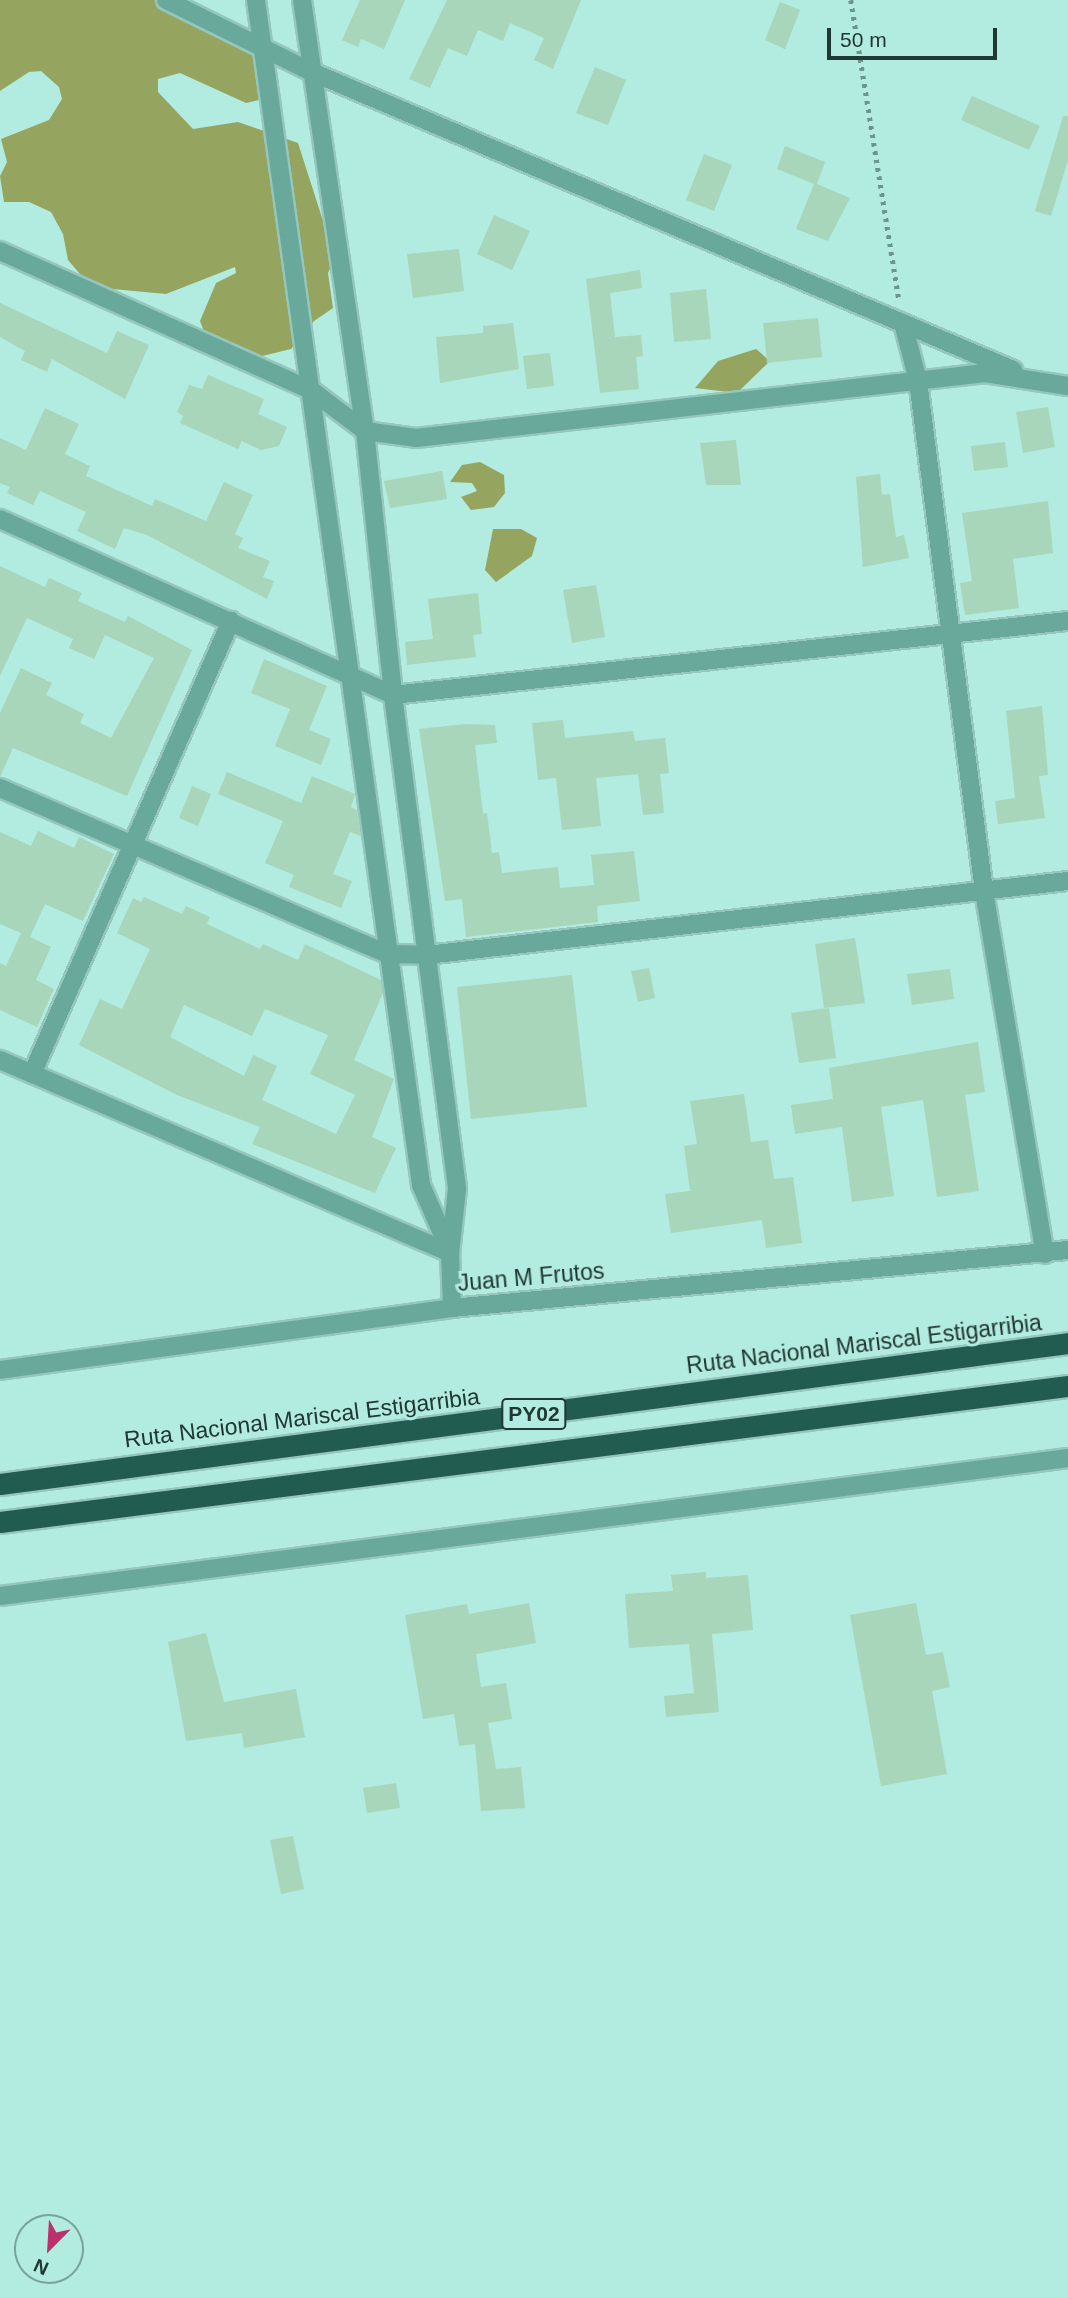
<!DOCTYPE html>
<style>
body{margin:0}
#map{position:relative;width:1068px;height:2298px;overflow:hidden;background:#b2ebdf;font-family:Arial,sans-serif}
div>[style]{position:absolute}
.forest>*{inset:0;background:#95a55f}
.building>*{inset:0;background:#a7d6bb}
.path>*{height:4.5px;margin-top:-2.25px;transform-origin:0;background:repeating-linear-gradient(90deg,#6c968d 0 3.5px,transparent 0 8.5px)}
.roads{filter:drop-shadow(2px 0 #95c7bd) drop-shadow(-2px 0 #95c7bd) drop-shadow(0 2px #95c7bd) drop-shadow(0 -2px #95c7bd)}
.street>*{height:18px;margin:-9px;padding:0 9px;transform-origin:9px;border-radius:9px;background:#68a99c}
.highway>*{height:21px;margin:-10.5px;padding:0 10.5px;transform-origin:10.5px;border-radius:10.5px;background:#225c51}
span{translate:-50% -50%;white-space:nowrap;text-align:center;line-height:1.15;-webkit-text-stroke:6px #b2ebdf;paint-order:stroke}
.shield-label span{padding:2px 5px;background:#b2ebdf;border:2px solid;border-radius:5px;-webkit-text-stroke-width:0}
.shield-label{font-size:21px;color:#203833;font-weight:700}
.street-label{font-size:23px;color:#203833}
.north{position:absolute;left:14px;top:2214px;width:70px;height:70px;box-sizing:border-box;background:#b2ebdf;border:2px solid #78a39a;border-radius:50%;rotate:204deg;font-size:19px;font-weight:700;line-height:28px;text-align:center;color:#203833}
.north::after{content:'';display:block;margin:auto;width:24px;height:32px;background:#bb316b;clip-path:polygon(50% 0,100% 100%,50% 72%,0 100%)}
.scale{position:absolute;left:827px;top:28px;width:170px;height:32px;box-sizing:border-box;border:4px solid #203833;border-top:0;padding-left:9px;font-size:21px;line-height:24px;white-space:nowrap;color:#203833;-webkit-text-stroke:5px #b2ebdf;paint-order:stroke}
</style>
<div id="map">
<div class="forest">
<i style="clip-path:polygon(0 0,162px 0,208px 11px,269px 64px,259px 100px,246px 103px,180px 73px,158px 79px,158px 92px,193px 129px,238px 122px,298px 143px,335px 258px,328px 273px,333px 308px,314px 321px,291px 349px,254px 358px,206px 337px,200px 321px,216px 283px,236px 273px,235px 267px,166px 294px,91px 287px,68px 260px,63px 234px,51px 212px,29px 202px,4px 202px,0 176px,7px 162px,1px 139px,49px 120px,62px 99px,59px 87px,41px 71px,29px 72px,0 91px)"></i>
<i style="clip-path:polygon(756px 349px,770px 361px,737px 393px,695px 388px,718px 361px)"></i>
<i style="clip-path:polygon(480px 462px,504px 475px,505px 493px,494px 507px,471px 510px,461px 497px,477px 491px,472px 483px,450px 482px,462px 465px)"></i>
<i style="clip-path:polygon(493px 529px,521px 529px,537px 538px,532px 556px,496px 582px,485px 570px)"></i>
</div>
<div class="building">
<i style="clip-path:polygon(360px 0,405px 0,384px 49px,361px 39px,358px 47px,342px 40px)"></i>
<i style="clip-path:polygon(447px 0,581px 0,553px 69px,534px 60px,544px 38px,510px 23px,503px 41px,478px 30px,467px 56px,448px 48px,430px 88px,409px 79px)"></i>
<i style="clip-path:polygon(780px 2px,800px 10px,785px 49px,765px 40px)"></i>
<i style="clip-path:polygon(595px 67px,626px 80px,608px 125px,576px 113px)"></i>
<i style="clip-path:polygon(972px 96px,1040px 126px,1029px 150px,961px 120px)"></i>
<i style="clip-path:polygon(1063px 116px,1068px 116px,1068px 160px,1051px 216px,1035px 211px)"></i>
<i style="clip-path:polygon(785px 146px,825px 162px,817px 184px,850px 198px,828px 241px,796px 229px,814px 184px,777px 169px)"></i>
<i style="clip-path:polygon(704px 154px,732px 165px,714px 211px,686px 200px)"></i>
<i style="clip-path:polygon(494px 215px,530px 231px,512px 270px,477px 254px)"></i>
<i style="clip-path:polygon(459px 249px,464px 291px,413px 298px,407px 254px)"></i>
<i style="clip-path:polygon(640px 270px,642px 288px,610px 293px,615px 337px,641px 335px,643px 356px,636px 357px,639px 389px,600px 393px,586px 279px)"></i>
<i style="clip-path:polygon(706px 289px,711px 339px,674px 342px,670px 293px)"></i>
<i style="clip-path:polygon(0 303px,107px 353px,117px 331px,149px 345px,125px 399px,52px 359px,47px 372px,21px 360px,25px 351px,0 337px)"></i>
<i style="clip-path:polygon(818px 318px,822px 357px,767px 363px,763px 323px)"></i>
<i style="clip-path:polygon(513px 323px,519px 369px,440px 383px,436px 337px,483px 333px,483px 326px)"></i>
<i style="clip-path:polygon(550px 353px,554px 386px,527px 389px,523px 356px)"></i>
<i style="clip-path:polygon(208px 375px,264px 399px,258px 414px,287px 427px,279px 446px,261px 450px,242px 441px,238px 449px,180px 423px,183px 416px,177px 412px,189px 385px,202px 389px)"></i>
<i style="clip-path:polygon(1048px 407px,1055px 447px,1023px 453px,1016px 412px)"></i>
<i style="clip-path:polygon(45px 408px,79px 424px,65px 454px,90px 466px,86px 476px,152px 506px,155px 499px,206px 521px,224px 482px,253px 495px,235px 534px,243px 538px,238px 548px,270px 561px,263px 577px,274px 581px,267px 599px,147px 535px,124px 528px,115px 549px,77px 531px,86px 512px,40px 491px,33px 505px,7px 493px,10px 487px,0 483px,0 438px,26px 450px)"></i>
<i style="clip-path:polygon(736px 440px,741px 485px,706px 485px,700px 443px)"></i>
<i style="clip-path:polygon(1005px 442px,1008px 467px,974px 471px,971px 446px)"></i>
<i style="clip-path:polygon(442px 471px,447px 499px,390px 508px,384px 481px)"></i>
<i style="clip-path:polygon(880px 474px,882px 495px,890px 494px,896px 537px,904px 535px,909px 558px,863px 567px,856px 477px)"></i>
<i style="clip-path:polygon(1048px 501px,1053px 553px,1013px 559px,1019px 608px,965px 615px,960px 583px,972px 581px,962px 513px)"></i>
<i style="clip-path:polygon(0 566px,45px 587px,49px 578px,82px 593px,78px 601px,125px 622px,128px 616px,192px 650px,127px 796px,13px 748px,0 777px,0 713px,21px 668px,52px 683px,46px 695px,84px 714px,80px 723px,111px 738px,154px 658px,105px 635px,94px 659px,69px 648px,73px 639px,27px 618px,0 676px)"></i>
<i style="clip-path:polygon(596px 585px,605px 637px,572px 643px,563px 590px)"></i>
<i style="clip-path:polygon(478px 593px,482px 634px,473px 635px,476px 657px,407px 665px,405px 642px,433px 639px,428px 599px)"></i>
<i style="clip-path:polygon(264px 659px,327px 686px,309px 730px,331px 739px,321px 765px,275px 746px,290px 709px,251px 693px)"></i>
<i style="clip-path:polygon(1042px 706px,1048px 775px,1039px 776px,1045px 818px,998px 824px,995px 801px,1015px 798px,1006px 711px)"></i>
<i style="clip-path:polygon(563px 720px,565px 738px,633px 731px,635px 741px,665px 738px,669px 773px,660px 774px,664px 813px,643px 815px,638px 774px,596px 778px,601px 826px,562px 830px,556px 778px,538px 780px,532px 723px)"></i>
<i style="clip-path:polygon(465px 724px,495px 725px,497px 743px,475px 745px,483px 814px,487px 813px,492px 853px,499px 852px,502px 873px,558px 867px,560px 888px,594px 885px,591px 855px,634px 851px,640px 901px,597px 906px,598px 922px,466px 937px,462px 899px,445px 901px,419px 729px)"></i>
<i style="clip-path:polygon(227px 772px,301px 803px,312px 776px,355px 794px,351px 807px,357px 810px,361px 836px,350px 832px,333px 874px,352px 881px,341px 908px,289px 887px,294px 875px,265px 863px,283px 821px,218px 794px)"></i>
<i style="clip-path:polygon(192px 786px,211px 794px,198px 826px,179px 818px)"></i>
<i style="clip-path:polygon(38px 831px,74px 848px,79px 837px,114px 854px,83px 921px,45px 904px,30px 937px,51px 947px,36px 980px,54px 989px,37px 1027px,0 1010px,0 963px,6px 966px,21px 933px,0 924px,0 832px,31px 846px)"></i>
<i style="clip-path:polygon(evenodd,144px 897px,182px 914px,186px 906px,210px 917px,207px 924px,260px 949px,263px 944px,298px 960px,305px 944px,381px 980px,383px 993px,354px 1060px,394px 1079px,372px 1137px,396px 1148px,375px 1193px,252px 1144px,260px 1127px,177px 1095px,79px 1045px,100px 999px,122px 1009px,150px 949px,117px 933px,133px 898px,141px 902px,144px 897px,184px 1005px,252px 1036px,265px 1009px,328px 1035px,310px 1074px,355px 1095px,336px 1134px,262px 1100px,277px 1066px,253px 1055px,244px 1076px,170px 1037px,184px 1005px)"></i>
<i style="clip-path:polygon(855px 938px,865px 1003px,824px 1008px,815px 944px)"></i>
<i style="clip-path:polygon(649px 968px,655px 998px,638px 1002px,631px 971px)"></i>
<i style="clip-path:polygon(950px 969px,954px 999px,912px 1005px,907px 974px)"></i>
<i style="clip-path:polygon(572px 975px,587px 1107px,471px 1119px,457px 987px)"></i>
<i style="clip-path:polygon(829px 1008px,836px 1058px,799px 1063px,791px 1013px)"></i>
<i style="clip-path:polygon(978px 1042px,985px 1092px,965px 1095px,979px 1191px,937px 1197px,923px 1100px,881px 1107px,894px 1196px,852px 1202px,842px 1127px,795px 1134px,791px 1105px,833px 1099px,829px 1068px)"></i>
<i style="clip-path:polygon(744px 1094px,751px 1142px,768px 1140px,774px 1179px,793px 1177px,802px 1243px,766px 1248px,762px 1220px,671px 1233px,665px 1194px,690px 1191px,684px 1146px,697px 1144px,690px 1101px)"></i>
<i style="clip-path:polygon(706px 1572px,706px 1578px,748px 1575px,753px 1630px,712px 1634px,719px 1712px,666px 1717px,664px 1696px,694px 1693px,689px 1644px,629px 1648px,625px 1594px,673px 1591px,671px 1575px)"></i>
<i style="clip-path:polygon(529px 1603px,536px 1643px,476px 1654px,481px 1687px,506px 1683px,512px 1719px,488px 1723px,496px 1769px,521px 1767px,525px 1808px,481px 1811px,475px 1744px,459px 1746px,454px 1714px,423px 1719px,405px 1615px,467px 1604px,469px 1614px)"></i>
<i style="clip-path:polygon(916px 1603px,926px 1655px,943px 1652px,950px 1687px,932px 1691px,947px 1774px,881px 1786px,850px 1615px)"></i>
<i style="clip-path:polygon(206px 1633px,224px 1702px,296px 1689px,305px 1737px,244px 1748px,242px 1733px,186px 1741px,168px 1642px)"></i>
<i style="clip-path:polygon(396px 1783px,400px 1808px,367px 1813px,363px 1788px)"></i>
<i style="clip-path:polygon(293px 1836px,304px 1889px,281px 1894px,270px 1840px)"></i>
</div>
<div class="path">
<i style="left:851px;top:0;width:304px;rotate:80.9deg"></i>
</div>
<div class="roads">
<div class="street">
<i style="left:166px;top:0;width:163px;rotate:26.3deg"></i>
<i style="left:312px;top:72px;width:762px;rotate:23.03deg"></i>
<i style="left:256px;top:0;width:1196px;rotate:82.07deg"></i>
<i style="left:421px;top:1185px;width:70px;rotate:66.4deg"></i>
<i style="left:302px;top:0;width:436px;rotate:81.7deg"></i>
<i style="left:365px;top:431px;width:265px;rotate:83.9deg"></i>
<i style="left:393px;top:695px;width:498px;rotate:82.6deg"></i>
<i style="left:457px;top:1189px;width:64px;rotate:96.2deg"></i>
<i style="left:450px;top:1253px;width:55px;rotate:87.9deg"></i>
<i style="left:0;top:251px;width:341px;rotate:24.1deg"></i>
<i style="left:311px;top:390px;width:68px;rotate:37.2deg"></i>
<i style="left:365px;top:431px;width:51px;rotate:7.8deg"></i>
<i style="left:416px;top:438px;width:573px;rotate:-6.52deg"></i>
<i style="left:985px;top:373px;width:84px;rotate:8.9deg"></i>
<i style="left:903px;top:323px;width:60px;rotate:75.5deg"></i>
<i style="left:918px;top:381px;width:514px;rotate:82.63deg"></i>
<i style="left:984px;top:891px;width:368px;rotate:80.5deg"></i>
<i style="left:0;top:519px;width:431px;rotate:24.1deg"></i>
<i style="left:393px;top:695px;width:679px;rotate:-6.26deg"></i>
<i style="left:0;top:788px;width:422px;rotate:23.2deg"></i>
<i style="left:388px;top:954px;width:39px;rotate:1deg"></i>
<i style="left:427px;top:955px;width:645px;rotate:-6.59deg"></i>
<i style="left:0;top:1060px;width:490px;rotate:23.2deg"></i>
<i style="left:32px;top:1074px;width:495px;rotate:-66.3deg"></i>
<i style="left:0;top:1370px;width:456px;rotate:-7.8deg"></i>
<i style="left:452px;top:1308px;width:619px;rotate:-5.38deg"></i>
<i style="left:0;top:1596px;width:1077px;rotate:-7.36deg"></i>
</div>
<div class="highway">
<i style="left:0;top:1484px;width:1077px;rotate:-7.52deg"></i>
<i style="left:0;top:1522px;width:1077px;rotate:-7.26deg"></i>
</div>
</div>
<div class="shield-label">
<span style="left:534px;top:1414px">PY02</span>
</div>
<div class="street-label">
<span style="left:531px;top:1277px;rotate:-5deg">Juan M Frutos</span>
<span style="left:864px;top:1344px;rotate:-7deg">Ruta Nacional Mariscal Estigarribia</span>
<span style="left:302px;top:1418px;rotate:-7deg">Ruta Nacional Mariscal Estigarribia</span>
</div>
<div class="north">N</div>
<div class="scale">50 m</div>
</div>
